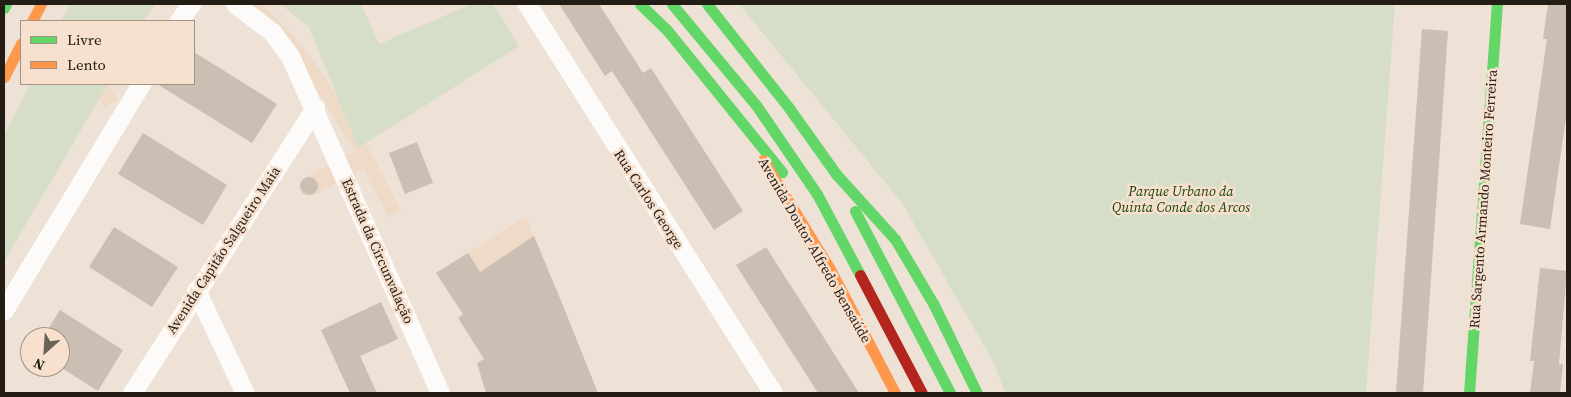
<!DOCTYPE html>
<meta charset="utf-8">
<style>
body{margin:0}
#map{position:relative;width:1571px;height:397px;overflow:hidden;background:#eee2d7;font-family:"Source Serif 4",serif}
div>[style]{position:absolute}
.built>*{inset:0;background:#efdac8}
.green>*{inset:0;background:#d6dec8}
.building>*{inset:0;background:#cbbfb3}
.round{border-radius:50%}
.street>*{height:19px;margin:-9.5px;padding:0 9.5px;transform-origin:9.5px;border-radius:9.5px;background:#fcfbf9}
.fast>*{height:11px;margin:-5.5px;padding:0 5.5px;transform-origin:5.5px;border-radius:5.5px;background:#63d668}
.slow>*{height:11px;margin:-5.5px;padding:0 5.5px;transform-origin:5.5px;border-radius:5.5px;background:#ff974d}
.jam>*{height:11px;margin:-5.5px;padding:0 5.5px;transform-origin:5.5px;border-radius:5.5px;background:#b3261e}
span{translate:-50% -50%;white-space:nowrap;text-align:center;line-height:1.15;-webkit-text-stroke:5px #f7e1ce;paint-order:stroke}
.park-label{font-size:14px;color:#19420e;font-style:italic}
.street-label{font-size:14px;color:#241d16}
.frame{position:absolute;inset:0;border:5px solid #241d16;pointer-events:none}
.legend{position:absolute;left:20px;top:20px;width:175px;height:65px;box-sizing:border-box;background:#f7e1ce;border:1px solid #a39384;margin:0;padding:6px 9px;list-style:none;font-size:15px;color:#241d16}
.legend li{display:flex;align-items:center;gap:10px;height:25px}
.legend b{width:25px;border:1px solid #a39384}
.north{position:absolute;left:20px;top:327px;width:50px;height:50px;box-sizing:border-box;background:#f7e1ce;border:1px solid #a39384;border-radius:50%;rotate:206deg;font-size:14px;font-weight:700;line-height:20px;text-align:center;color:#241d16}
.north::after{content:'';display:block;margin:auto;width:18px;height:22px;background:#6b625a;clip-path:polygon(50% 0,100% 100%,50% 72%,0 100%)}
</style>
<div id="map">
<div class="built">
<i style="clip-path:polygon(242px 4px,263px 4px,298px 41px,315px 63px,361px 133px,401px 210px,388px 217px,363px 169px,314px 195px,304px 195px,301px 191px,301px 182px,304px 178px,354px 152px,324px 101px,303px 72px)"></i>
<i style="clip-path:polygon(90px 84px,108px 84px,118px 100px,105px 108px)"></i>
<i style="clip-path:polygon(526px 216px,545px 262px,463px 314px,436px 273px)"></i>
</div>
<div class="green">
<i style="clip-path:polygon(70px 4px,155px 4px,144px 21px,61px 21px)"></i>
<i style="clip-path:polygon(280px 4px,361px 4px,379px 44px,472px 4px,493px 4px,519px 46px,358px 148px,309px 27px)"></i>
<i style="clip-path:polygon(739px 4px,1395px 4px,1366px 393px,1005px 393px,994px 363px,902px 203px)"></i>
<i style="clip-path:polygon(30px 84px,108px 84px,4px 262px,4px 135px)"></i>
</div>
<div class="building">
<i style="clip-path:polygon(559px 4px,599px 4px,643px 73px,651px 68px,743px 211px,714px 230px,612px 71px,605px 76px)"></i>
<i style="clip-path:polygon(1548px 4px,1567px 4px,1567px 111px,1550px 229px,1520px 224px,1547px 39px,1543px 39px)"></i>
<i style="clip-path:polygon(1422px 29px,1448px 31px,1429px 308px,1423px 393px,1396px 393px)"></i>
<i style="clip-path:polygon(194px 52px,277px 104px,252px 143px,157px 84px,194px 84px)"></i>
<i style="clip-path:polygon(143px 133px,227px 185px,203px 225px,118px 174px)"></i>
<i style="clip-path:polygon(417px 142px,433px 183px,405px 194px,389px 153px)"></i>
<i class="round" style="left:300px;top:177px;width:18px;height:18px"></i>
<i style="clip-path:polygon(114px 227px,178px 267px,152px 307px,89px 267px)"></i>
<i style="clip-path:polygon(534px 236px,564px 308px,598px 393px,486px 393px,477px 363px,484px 359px,458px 318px,463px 314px,436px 273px,468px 253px,480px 272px)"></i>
<i style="clip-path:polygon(766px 247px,807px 311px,859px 393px,818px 393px,736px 265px)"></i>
<i style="clip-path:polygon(1540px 268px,1567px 271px,1559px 364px,1563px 364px,1560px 393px,1530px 393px,1534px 361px,1530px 361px)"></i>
<i style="clip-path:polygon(381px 302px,398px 339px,360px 356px,377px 393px,350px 393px,321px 330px)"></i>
<i style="clip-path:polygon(60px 310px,123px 350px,98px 391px,60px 367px,60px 337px,43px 337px)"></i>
</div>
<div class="street">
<i style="left:235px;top:4px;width:46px;rotate:37.1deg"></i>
<i style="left:272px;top:32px;width:30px;rotate:53deg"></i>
<i style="left:290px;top:56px;width:369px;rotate:66deg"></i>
<i style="left:527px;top:4px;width:460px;rotate:57.7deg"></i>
<i style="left:179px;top:21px;width:21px;rotate:-55deg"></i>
<i style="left:196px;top:290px;width:114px;rotate:64.6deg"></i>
<i style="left:4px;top:310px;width:264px;rotate:-58.8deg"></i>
<i style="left:132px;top:393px;width:339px;rotate:-57.3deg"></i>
</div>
<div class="fast">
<i style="left:640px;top:4px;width:37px;rotate:44deg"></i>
<i style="left:667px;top:30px;width:183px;rotate:51deg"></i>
<i style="left:672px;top:4px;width:131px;rotate:50.3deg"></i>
<i style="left:756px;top:105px;width:108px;rotate:55.6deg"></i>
<i style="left:817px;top:194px;width:92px;rotate:62deg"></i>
<i style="left:707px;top:4px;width:132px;rotate:51.7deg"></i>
<i style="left:789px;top:108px;width:81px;rotate:54.5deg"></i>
<i style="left:836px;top:174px;width:88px;rotate:47.8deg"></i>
<i style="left:895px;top:239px;width:77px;rotate:59.4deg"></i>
<i style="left:934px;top:305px;width:98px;rotate:64deg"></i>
<i style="left:4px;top:8px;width:4px;rotate:-63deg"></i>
<i style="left:855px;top:211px;width:205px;rotate:62.4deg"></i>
<i style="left:1469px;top:393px;width:390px;rotate:-85.9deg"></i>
</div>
<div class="slow">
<i style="left:32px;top:21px;width:19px;rotate:-62deg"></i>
<i style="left:4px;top:77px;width:38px;rotate:-63deg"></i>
<i style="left:763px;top:160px;width:128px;rotate:58.4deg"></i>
<i style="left:830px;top:269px;width:140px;rotate:62.3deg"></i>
</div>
<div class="jam">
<i style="left:860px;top:275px;width:133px;rotate:62.3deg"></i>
</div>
<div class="park-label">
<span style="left:1181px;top:199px">Parque Urbano da<br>Quinta Conde dos Arcos</span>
</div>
<div class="street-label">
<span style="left:649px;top:199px;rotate:57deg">Rua Carlos George</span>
<span style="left:1483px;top:199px;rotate:-86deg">Rua Sargento Armando Monteiro Ferreira</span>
<span style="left:223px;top:250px;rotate:-57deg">Avenida Capitão Salgueiro Maia</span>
<span style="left:815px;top:250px;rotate:60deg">Avenida Doutor Alfredo Bensaúde</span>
<span style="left:378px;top:251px;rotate:66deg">Estrada da Circunvalação</span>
</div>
<div class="frame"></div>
<ul class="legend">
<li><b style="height:6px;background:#63d668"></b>Livre</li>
<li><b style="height:6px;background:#ff974d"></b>Lento</li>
</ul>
<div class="north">N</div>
</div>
